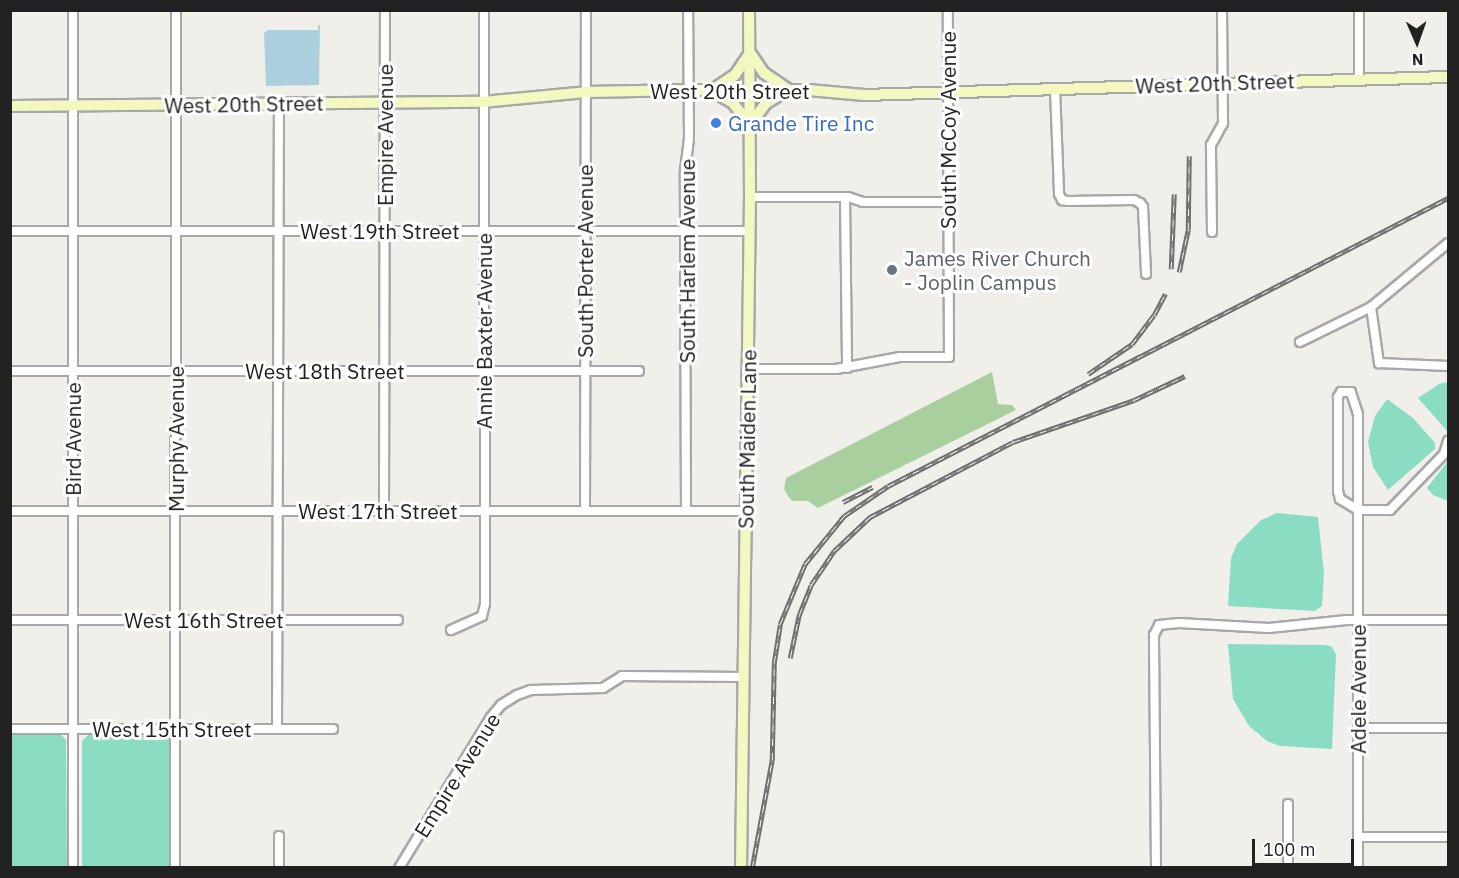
<!DOCTYPE html>
<style>
body{margin:0}
#map{position:relative;width:1459px;height:878px;overflow:hidden;background:#f1efe9;font-family:"IBM Plex Sans",sans-serif}
div>[style]{position:absolute}
.forest>*{inset:0;background:#aacf9f}
.pitch>*{inset:0;background:#8addc2}
.water>*{inset:0;background:#abcfdd}
.roads{filter:drop-shadow(2px 0 #a8a8a8) drop-shadow(-2px 0 #a8a8a8) drop-shadow(0 2px #a8a8a8) drop-shadow(0 -2px #a8a8a8)}
.minor>*{height:8px;margin:-4px;padding:0 4px;transform-origin:4px;border-radius:4px;background:#fff}
.secondary>*{height:10px;margin:-5px;padding:0 5px;transform-origin:5px;border-radius:5px;background:#f2f8c0}
.rail>*{height:4.5px;margin-top:-2.25px;transform-origin:0;background:repeating-linear-gradient(90deg,#fff 0 7px,#6f6f6f 0 14px);box-sizing:border-box;border-block:2px solid #6f6f6f}
.dots>*{width:16px;height:16px;translate:-50% -50%;box-sizing:border-box;border:3px solid #fff;border-radius:50%}
span{translate:-50% -50%;white-space:nowrap;text-align:center;line-height:1.15;-webkit-text-stroke:6px #fff;paint-order:stroke}
.street-label{font-size:21px;color:#212121}
.shop-label{font-size:21px;color:#366cbe}
.left{translate:0 -50%;text-align:left}
.worship-label{font-size:21px;color:#5b616d}
.frame{position:absolute;inset:0;border:12px solid #212121;pointer-events:none}
.north{position:absolute;left:1387px;top:12px;width:60px;height:60px;-webkit-text-stroke:4px #fff;paint-order:stroke;rotate:178deg;font-size:16px;font-weight:700;line-height:24px;text-align:center;color:#212121}
.north::after{content:'';display:block;margin:auto;width:21px;height:27px;background:#212121;clip-path:polygon(50% 0,100% 100%,50% 72%,0 100%)}
.scale{position:absolute;left:1252px;top:839px;width:102px;height:27px;box-sizing:border-box;border:3px solid #212121;border-top:0;padding-left:8px;font-size:18px;line-height:21px;white-space:nowrap;color:#212121;-webkit-text-stroke:4px #fff;paint-order:stroke}
</style>
<div id="map">
<div class="forest">
<i style="clip-path:polygon(992px 372px,998px 404px,1012px 405px,1016px 410px,818px 508px,808px 501px,792px 501px,788px 496px,784px 489px,786px 478px)"></i>
</div>
<div class="pitch">
<i style="clip-path:polygon(1448px 382px,1448px 432px,1418px 398px,1439px 384px)"></i>
<i style="clip-path:polygon(1387px 399px,1413px 418px,1435px 443px,1435px 449px,1388px 490px,1373px 467px,1368px 442px,1375px 416px)"></i>
<i style="clip-path:polygon(1448px 461px,1448px 501px,1433px 495px,1427px 488px)"></i>
<i style="clip-path:polygon(1277px 513px,1318px 517px,1324px 573px,1322px 606px,1315px 611px,1228px 606px,1231px 558px,1237px 544px,1261px 520px)"></i>
<i style="clip-path:polygon(1228px 644px,1327px 645px,1332px 647px,1336px 654px,1332px 749px,1280px 746px,1267px 741px,1249px 726px,1233px 699px)"></i>
<i style="clip-path:polygon(11px 734px,60px 734px,66px 740px,67px 867px,11px 867px)"></i>
<i style="clip-path:polygon(89px 734px,167px 734px,172px 736px,172px 867px,82px 868px,82px 741px)"></i>
</div>
<div class="water">
<i style="clip-path:polygon(318px 25px,320px 25px,319px 85px,266px 86px,264px 33px,268px 30px,318px 30px)"></i>
</div>
<div class="roads">
<div class="minor">
<i style="left:73px;top:10px;width:858px;rotate:90deg"></i>
<i style="left:1359px;top:10px;width:69px;rotate:90deg"></i>
<i style="left:1055px;top:88px;width:106px;rotate:87.8deg"></i>
<i style="left:1059px;top:194px;width:7px;rotate:63deg"></i>
<i style="left:1062px;top:200px;width:6px;rotate:9deg"></i>
<i style="left:1068px;top:201px;width:66px;rotate:-0.9deg"></i>
<i style="left:1134px;top:200px;width:7px;rotate:27deg"></i>
<i style="left:1140px;top:203px;width:5px;rotate:53deg"></i>
<i style="left:1143px;top:207px;width:67px;rotate:87.4deg"></i>
<i style="left:750px;top:197px;width:98px"></i>
<i style="left:848px;top:197px;width:16px;rotate:18deg"></i>
<i style="left:863px;top:202px;width:86px"></i>
<i style="left:845px;top:197px;width:171px;rotate:89.3deg"></i>
<i style="left:10px;top:231px;width:739px"></i>
<i style="left:1212px;top:232px;width:87px;rotate:-90.7deg"></i>
<i style="left:1211px;top:145px;width:25px;rotate:-61deg"></i>
<i style="left:1223px;top:123px;width:113px;rotate:-90.5deg"></i>
<i style="left:1371px;top:307px;width:57px;rotate:81.9deg"></i>
<i style="left:1379px;top:363px;width:69px;rotate:2.5deg"></i>
<i style="left:1300px;top:342px;width:79px;rotate:-26.2deg"></i>
<i style="left:1371px;top:307px;width:100px;rotate:-39.7deg"></i>
<i style="left:748px;top:369px;width:88px"></i>
<i style="left:836px;top:369px;width:65px;rotate:-10.6deg"></i>
<i style="left:900px;top:357px;width:49px"></i>
<i style="left:949px;top:357px;width:347px;rotate:-90.2deg"></i>
<i style="left:10px;top:371px;width:629px"></i>
<i style="left:10px;top:511px;width:736px"></i>
<i style="left:384px;top:511px;width:501px;rotate:-89.89deg"></i>
<i style="left:585px;top:511px;width:501px;rotate:-89.89deg"></i>
<i style="left:686px;top:511px;width:340px;rotate:-90.2deg"></i>
<i style="left:685px;top:171px;width:33px;rotate:-83deg"></i>
<i style="left:689px;top:138px;width:128px;rotate:-90.4deg"></i>
<i style="left:10px;top:620px;width:388px"></i>
<i style="left:451px;top:630px;width:34px;rotate:-24deg"></i>
<i style="left:482px;top:616px;width:12px;rotate:-76deg"></i>
<i style="left:485px;top:604px;width:594px;rotate:-90.1deg"></i>
<i style="left:1358px;top:728px;width:90px"></i>
<i style="left:10px;top:729px;width:323px"></i>
<i style="left:277px;top:729px;width:625px;rotate:-89.82deg"></i>
<i style="left:1358px;top:837px;width:90px"></i>
<i style="left:175px;top:868px;width:858px;rotate:-89.93deg"></i>
<i style="left:279px;top:868px;width:32px;rotate:-90deg"></i>
<i style="left:399px;top:868px;width:177px;rotate:-58.6deg"></i>
<i style="left:491px;top:717px;width:16px;rotate:-50deg"></i>
<i style="left:501px;top:705px;width:19px;rotate:-32deg"></i>
<i style="left:517px;top:695px;width:15px;rotate:-20deg"></i>
<i style="left:531px;top:690px;width:72px;rotate:-1.6deg"></i>
<i style="left:603px;top:688px;width:22px;rotate:-32deg"></i>
<i style="left:622px;top:676px;width:121px;rotate:0.5deg"></i>
<i style="left:1156px;top:868px;width:233px;rotate:-90.5deg"></i>
<i style="left:1154px;top:635px;width:11px;rotate:-63deg"></i>
<i style="left:1159px;top:625px;width:20px;rotate:-6deg"></i>
<i style="left:1179px;top:623px;width:90px;rotate:3.2deg"></i>
<i style="left:1269px;top:628px;width:78px;rotate:-5.9deg"></i>
<i style="left:1347px;top:620px;width:101px"></i>
<i style="left:1288px;top:868px;width:64px;rotate:-90deg"></i>
<i style="left:1358px;top:868px;width:454px;rotate:-90deg"></i>
<i style="left:1358px;top:414px;width:23px;rotate:-108deg"></i>
<i style="left:1351px;top:392px;width:10px;rotate:180deg"></i>
<i style="left:1341px;top:392px;width:6px;rotate:121deg"></i>
<i style="left:1338px;top:397px;width:94px;rotate:90deg"></i>
<i style="left:1338px;top:491px;width:8px;rotate:76deg"></i>
<i style="left:1340px;top:499px;width:21px;rotate:31deg"></i>
<i style="left:1358px;top:510px;width:32px"></i>
<i style="left:1390px;top:510px;width:78px;rotate:-46deg"></i>
<i style="left:1444px;top:454px;width:14px;rotate:-73deg"></i>
</div>
<div class="secondary">
<i style="left:751px;top:54px;width:23px;rotate:56deg"></i>
<i style="left:764px;top:73px;width:30px;rotate:34deg"></i>
<i style="left:714px;top:89px;width:25px;rotate:-34deg"></i>
<i style="left:735px;top:75px;width:25px;rotate:-56deg"></i>
<i style="left:714px;top:92px;width:22px;rotate:30deg"></i>
<i style="left:733px;top:103px;width:28px;rotate:52deg"></i>
<i style="left:750px;top:125px;width:26px;rotate:-54deg"></i>
<i style="left:765px;top:104px;width:25px;rotate:-32deg"></i>
<i style="left:10px;top:106px;width:473px;rotate:-0.5deg"></i>
<i style="left:483px;top:102px;width:103px;rotate:-5.5deg"></i>
<i style="left:586px;top:92px;width:103px;rotate:-1.1deg"></i>
<i style="left:689px;top:90px;width:120px"></i>
<i style="left:809px;top:90px;width:55px;rotate:5.2deg"></i>
<i style="left:864px;top:95px;width:584px;rotate:-1.77deg"></i>
<i style="left:741px;top:868px;width:671px;rotate:-89.23deg"></i>
<i style="left:750px;top:197px;width:187px;rotate:-90.3deg"></i>
</div>
</div>
<div class="rail">
<i style="left:1171px;top:269px;width:75px;rotate:-87.7deg"></i>
<i style="left:1179px;top:272px;width:43px;rotate:-77.9deg"></i>
<i style="left:1188px;top:230px;width:74px;rotate:-89.2deg"></i>
<i style="left:1088px;top:374px;width:53px;rotate:-34.3deg"></i>
<i style="left:1132px;top:344px;width:36px;rotate:-53deg"></i>
<i style="left:1154px;top:315px;width:24px;rotate:-62deg"></i>
<i style="left:843px;top:502px;width:33px;rotate:-27deg"></i>
<i style="left:790px;top:658px;width:44px;rotate:-78.2deg"></i>
<i style="left:799px;top:615px;width:32px;rotate:-68deg"></i>
<i style="left:811px;top:585px;width:41px;rotate:-55.9deg"></i>
<i style="left:834px;top:551px;width:50px;rotate:-43.4deg"></i>
<i style="left:870px;top:517px;width:161px;rotate:-27.7deg"></i>
<i style="left:1013px;top:442px;width:128px;rotate:-19.1deg"></i>
<i style="left:1134px;top:400px;width:56px;rotate:-25.2deg"></i>
<i style="left:752px;top:868px;width:110px;rotate:-79.5deg"></i>
<i style="left:772px;top:760px;width:97px;rotate:-88.8deg"></i>
<i style="left:774px;top:663px;width:39px;rotate:-81deg"></i>
<i style="left:780px;top:624px;width:65px;rotate:-67.4deg"></i>
<i style="left:805px;top:564px;width:62px;rotate:-50.9deg"></i>
<i style="left:844px;top:516px;width:53px;rotate:-34.3deg"></i>
<i style="left:888px;top:486px;width:630px;rotate:-27.22deg"></i>
</div>
<div class="dots">
<i style="left:716px;top:123px;background:#3f7fe0"></i>
<i style="left:892px;top:270px;background:#6b7280"></i>
</div>
<div class="street-label">
<span style="left:1215px;top:83px;rotate:-2deg">West 20th Street</span>
<span style="left:730px;top:91px">West 20th Street</span>
<span style="left:244px;top:104px;rotate:-1deg">West 20th Street</span>
<span style="left:948px;top:130px;rotate:-90deg">South McCoy Avenue</span>
<span style="left:385px;top:135px;rotate:-90deg">Empire Avenue</span>
<span style="left:380px;top:231px">West 19th Street</span>
<span style="left:585px;top:261px;rotate:-90deg">South Porter Avenue</span>
<span style="left:687px;top:261px;rotate:-90deg">South Harlem Avenue</span>
<span style="left:484px;top:331px;rotate:-90deg">Annie Baxter Avenue</span>
<span style="left:325px;top:371px">West 18th Street</span>
<span style="left:73px;top:439px;rotate:-90deg">Bird Avenue</span>
<span style="left:176px;top:439px;rotate:-90deg">Murphy Avenue</span>
<span style="left:747px;top:439px;rotate:-89deg">South Maiden Lane</span>
<span style="left:378px;top:511px">West 17th Street</span>
<span style="left:204px;top:620px">West 16th Street</span>
<span style="left:1358px;top:689px;rotate:-90deg">Adele Avenue</span>
<span style="left:172px;top:729px">West 15th Street</span>
<span style="left:457px;top:775px;rotate:-58deg">Empire Avenue</span>
</div>
<div class="shop-label">
<span class="left" style="left:728px;top:123px">Grande Tire Inc</span>
</div>
<div class="worship-label">
<span class="left" style="left:904px;top:270px">James River Church<br>- Joplin Campus</span>
</div>
<div class="frame"></div>
<div class="north">N</div>
<div class="scale">100 m</div>
</div>
